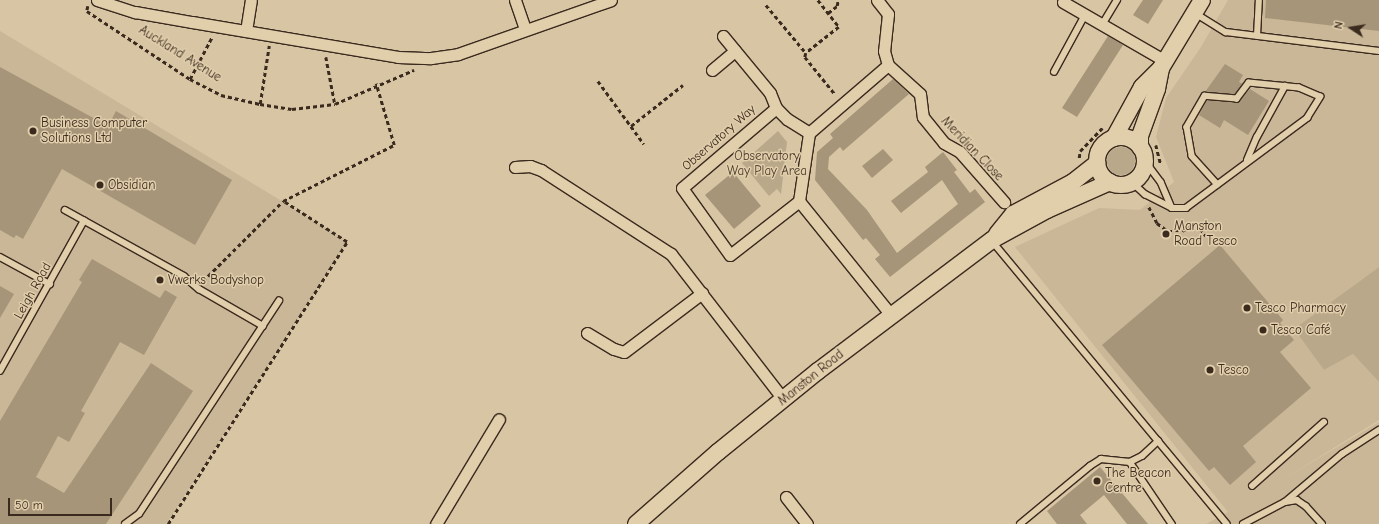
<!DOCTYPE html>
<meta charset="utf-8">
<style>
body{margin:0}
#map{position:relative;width:1379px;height:524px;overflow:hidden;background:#d7c5a4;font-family:"Comic Neue",sans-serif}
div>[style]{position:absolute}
.built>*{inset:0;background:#c9b797}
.green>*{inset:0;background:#baa88a}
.round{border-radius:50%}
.building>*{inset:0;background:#a7957a}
.path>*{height:2.5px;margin-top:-1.25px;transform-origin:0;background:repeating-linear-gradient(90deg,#3b2a1e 0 4px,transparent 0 7px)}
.roads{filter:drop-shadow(1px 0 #3b2a1e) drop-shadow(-1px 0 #3b2a1e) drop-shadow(0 1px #3b2a1e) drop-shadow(0 -1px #3b2a1e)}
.lane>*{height:5.5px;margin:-2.75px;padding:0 2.75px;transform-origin:2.75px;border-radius:2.75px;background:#e1cfac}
.street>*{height:11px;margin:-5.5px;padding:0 5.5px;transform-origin:5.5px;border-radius:5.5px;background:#e1cfac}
.secondary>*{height:16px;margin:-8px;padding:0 8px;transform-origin:8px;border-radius:8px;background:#e1cfac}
.secondary>.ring{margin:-8px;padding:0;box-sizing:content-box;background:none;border:16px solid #e1cfac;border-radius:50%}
.dots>*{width:11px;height:11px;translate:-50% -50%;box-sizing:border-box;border:2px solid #e1cfac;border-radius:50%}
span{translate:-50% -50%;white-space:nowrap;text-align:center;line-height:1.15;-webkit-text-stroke:3px #e1cfac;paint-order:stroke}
.street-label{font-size:13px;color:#3b2a1e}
.poi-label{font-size:13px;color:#3b2a1e}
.left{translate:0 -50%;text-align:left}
.park-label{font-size:13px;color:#4e3d2e}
.north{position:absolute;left:1331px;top:8px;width:40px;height:40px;-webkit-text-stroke:3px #e1cfac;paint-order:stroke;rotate:282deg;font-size:11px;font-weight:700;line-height:16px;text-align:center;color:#3b2a1e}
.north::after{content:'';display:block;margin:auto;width:14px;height:18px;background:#3b2a1e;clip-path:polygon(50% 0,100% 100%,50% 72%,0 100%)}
.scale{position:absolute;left:8px;top:498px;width:104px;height:18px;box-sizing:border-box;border:2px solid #3b2a1e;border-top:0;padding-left:5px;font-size:12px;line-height:14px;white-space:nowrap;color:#3b2a1e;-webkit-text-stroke:3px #e1cfac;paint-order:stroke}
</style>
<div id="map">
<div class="built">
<i style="clip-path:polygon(1228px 0,1379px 0,1379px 267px,1294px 329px,1324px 370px,1353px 354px,1379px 382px,1379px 420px,1282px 480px,1379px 422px,1379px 524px,1206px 524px,1228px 512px,1015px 247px,1099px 208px,1140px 210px,1174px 182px,1156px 137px,1166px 98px,1201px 47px)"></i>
<i style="clip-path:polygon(0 31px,348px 241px,166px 524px,0 524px)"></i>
</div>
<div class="green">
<i style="clip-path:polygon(778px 131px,787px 142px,781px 194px,777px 189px,769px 196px,742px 163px)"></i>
<i class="round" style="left:1107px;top:147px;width:28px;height:28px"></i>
<i style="clip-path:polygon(1379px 267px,1379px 382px,1353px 354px,1324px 370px,1294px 329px)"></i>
</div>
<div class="building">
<i style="clip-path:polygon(1143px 0,1163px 0,1148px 24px,1133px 15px)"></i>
<i style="clip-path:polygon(1266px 0,1379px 0,1379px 31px,1265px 18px)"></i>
<i style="clip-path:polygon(1108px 36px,1123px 45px,1077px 117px,1062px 108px)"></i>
<i style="clip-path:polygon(1225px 64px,1243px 75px,1239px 82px,1243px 84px,1235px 95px,1205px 92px)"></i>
<i style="clip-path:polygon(0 67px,108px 126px,116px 111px,232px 180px,195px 245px,62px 169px,23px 239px,16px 235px,14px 238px,0 230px)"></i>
<i style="clip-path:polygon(893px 79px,909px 94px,843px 151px,840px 147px,829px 157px,828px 169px,867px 210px,897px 253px,958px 204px,942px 180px,901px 213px,891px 201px,928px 172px,925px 167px,943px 152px,957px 170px,954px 172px,970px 193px,975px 189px,985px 202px,890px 277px,875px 259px,880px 255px,866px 238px,863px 240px,815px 180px,817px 152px,833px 138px,830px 134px)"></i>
<i style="clip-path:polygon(1250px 89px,1269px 101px,1248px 135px,1224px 120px,1220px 128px,1199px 115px,1207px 100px,1238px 103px)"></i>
<i style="clip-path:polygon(883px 149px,893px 160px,872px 178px,862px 166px)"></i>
<i style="clip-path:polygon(733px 172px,761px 206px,734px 229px,705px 195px)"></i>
<i style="clip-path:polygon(1220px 245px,1283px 320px,1280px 323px,1294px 340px,1280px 352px,1311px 388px,1243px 446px,1256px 462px,1230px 485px,1214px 467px,1209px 471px,1102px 345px)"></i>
<i style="clip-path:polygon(92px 259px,160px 298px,165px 290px,177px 297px,144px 355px,120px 342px,81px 411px,85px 413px,69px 442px,58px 436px,36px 477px,64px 493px,151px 363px,193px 391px,106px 524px,0 524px,0 421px,82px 282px,79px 280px)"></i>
<i style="clip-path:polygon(0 286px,14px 294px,0 318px)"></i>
<i style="clip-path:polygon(1100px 467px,1148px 524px,1127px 524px,1104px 495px,1080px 515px,1087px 524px,1057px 524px,1047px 511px)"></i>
</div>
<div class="path">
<i style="left:818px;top:0;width:34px;rotate:52deg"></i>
<i style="left:839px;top:27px;width:42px;rotate:141.8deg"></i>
<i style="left:806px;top:53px;width:4px;rotate:104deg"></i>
<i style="left:805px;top:57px;width:48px;rotate:51deg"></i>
<i style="left:766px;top:5px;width:62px;rotate:50.2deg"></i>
<i style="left:88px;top:6px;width:5px;rotate:101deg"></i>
<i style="left:87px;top:11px;width:123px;rotate:33.4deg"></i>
<i style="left:190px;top:79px;width:35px;rotate:27deg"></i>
<i style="left:221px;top:95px;width:40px;rotate:13deg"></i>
<i style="left:260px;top:104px;width:32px;rotate:9deg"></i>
<i style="left:292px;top:109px;width:43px;rotate:-6.6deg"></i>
<i style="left:335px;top:104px;width:86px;rotate:-23.3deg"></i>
<i style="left:828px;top:13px;width:11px;rotate:-38deg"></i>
<i style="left:837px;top:6px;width:6px;rotate:-81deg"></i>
<i style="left:326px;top:57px;width:48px;rotate:79.2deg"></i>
<i style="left:190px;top:79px;width:47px;rotate:-62.4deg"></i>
<i style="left:598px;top:81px;width:78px;rotate:53.9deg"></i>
<i style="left:260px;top:104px;width:59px;rotate:-81.2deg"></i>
<i style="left:631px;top:126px;width:66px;rotate:-38.3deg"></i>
<i style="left:1156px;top:145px;width:21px;rotate:76deg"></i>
<i style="left:1079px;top:158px;width:7px;rotate:-82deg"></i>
<i style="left:1080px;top:151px;width:32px;rotate:-46deg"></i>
<i style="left:1149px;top:207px;width:18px;rotate:63deg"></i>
<i style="left:1157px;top:223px;width:14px;rotate:36deg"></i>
<i style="left:1168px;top:231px;width:14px"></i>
<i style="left:1182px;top:231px;width:16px;rotate:-30deg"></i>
<i style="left:1196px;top:223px;width:16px;rotate:52deg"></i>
<i style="left:203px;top:281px;width:113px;rotate:-45deg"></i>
<i style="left:283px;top:201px;width:124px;rotate:-26.8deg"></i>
<i style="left:394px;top:145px;width:64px;rotate:-106.4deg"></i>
<i style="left:168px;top:524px;width:334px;rotate:-57.6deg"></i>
<i style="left:347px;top:242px;width:76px;rotate:-147.4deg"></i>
</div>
<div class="roads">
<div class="lane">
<i style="left:1195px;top:13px;width:36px;rotate:32deg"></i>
<i style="left:1226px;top:32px;width:154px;rotate:7.1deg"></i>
<i style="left:1102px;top:25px;width:29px;rotate:-59deg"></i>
<i style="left:1257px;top:36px;width:36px;rotate:-87deg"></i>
<i style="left:1054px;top:72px;width:65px;rotate:-61.5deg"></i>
<i style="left:1247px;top:160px;width:25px;rotate:-67deg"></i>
<i style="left:1257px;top:137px;width:58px;rotate:-61.2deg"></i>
<i style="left:1145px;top:161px;width:26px;rotate:53deg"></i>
<i style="left:1161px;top:182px;width:28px;rotate:67deg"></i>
<i style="left:1132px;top:182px;width:18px;rotate:43deg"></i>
<i style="left:1145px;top:194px;width:30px;rotate:27deg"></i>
<i style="left:1172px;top:208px;width:14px"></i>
<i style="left:1186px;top:208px;width:151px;rotate:-36.6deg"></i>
<i style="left:1307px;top:118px;width:25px;rotate:-58deg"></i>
<i style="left:1320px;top:97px;width:23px;rotate:-157deg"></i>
<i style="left:1299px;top:88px;width:50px;rotate:-174.3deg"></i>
<i style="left:1249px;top:83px;width:20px;rotate:127deg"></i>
<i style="left:1237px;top:99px;width:32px;rotate:-175deg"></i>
<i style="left:1205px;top:96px;width:36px;rotate:120deg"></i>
<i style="left:1187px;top:127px;width:29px;rotate:80deg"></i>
<i style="left:1192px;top:156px;width:38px;rotate:48deg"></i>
<i style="left:65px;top:210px;width:136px;rotate:29deg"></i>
<i style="left:184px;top:276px;width:20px;rotate:41deg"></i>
<i style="left:199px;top:289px;width:74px;rotate:30deg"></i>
<i style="left:993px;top:242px;width:366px;rotate:50.3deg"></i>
<i style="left:0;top:257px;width:57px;rotate:28.4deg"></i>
<i style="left:0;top:371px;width:172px;rotate:-60.8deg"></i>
<i style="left:1130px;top:462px;width:75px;rotate:55.9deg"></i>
<i style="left:1252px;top:486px;width:96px;rotate:-41.6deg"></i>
<i style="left:1285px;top:502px;width:75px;rotate:-40.1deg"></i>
<i style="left:1342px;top:454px;width:44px;rotate:-33deg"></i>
<i style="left:125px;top:524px;width:17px;rotate:-36deg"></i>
<i style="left:139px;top:514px;width:255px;rotate:-56.7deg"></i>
<i style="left:1020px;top:524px;width:91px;rotate:-39.6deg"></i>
<i style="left:1090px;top:466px;width:13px;rotate:-32deg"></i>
<i style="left:1101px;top:459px;width:29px;rotate:6deg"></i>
<i style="left:1130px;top:462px;width:13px;rotate:-27deg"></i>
<i style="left:1142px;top:456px;width:22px;rotate:-43deg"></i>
<i style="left:1243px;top:524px;width:47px;rotate:-27.6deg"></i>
<i style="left:1285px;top:502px;width:12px;rotate:-9deg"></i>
<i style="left:1297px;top:500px;width:11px;rotate:34deg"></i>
<i style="left:1306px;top:506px;width:24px;rotate:48deg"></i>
</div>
<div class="street">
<i style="left:97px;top:0;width:40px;rotate:18deg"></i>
<i style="left:135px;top:12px;width:58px;rotate:10deg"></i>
<i style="left:192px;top:22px;width:209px;rotate:9.6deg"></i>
<i style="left:398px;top:57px;width:33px;rotate:2deg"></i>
<i style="left:431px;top:58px;width:27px;rotate:-8deg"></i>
<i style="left:458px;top:54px;width:162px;rotate:-19.4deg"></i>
<i style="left:515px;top:0;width:31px;rotate:71deg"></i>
<i style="left:877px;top:0;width:18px;rotate:52deg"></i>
<i style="left:888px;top:14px;width:37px;rotate:96deg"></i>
<i style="left:884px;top:51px;width:15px;rotate:74deg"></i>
<i style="left:1063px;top:2px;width:118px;rotate:30deg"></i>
<i style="left:246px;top:31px;width:31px;rotate:-81deg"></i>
<i style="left:723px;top:36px;width:74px;rotate:50.5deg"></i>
<i style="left:770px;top:93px;width:16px;rotate:68deg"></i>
<i style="left:776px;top:108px;width:16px;rotate:45deg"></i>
<i style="left:787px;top:119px;width:26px;rotate:32deg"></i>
<i style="left:712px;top:70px;width:30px;rotate:-40deg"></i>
<i style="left:776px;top:108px;width:123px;rotate:139.6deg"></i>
<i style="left:682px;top:188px;width:82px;rotate:54.4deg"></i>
<i style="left:730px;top:255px;width:88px;rotate:-38deg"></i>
<i style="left:515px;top:167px;width:15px;rotate:-4deg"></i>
<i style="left:530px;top:166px;width:12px;rotate:20deg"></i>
<i style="left:541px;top:170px;width:155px;rotate:32.9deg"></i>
<i style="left:671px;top:254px;width:183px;rotate:52.3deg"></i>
<i style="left:891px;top:315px;width:146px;rotate:-128.9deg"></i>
<i style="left:799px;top:201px;width:69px;rotate:-81.6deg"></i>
<i style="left:809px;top:133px;width:104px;rotate:-40.7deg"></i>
<i style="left:888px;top:65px;width:43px;rotate:42.2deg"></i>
<i style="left:920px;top:94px;width:23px;rotate:83deg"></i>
<i style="left:923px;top:117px;width:33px;rotate:51deg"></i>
<i style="left:944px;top:143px;width:18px;rotate:29deg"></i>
<i style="left:960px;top:152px;width:67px;rotate:48.7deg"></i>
<i style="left:587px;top:333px;width:31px;rotate:31deg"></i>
<i style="left:614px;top:349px;width:10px;rotate:17deg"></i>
<i style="left:624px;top:352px;width:98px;rotate:-37.1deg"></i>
<i style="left:786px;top:497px;width:34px;rotate:52deg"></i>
<i style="left:436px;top:524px;width:122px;rotate:-59deg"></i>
</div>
<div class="secondary">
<i class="ring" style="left:1097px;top:137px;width:32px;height:32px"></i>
<i style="left:1114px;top:138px;width:58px;rotate:-61.2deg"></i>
<i style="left:1142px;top:87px;width:27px;rotate:-45deg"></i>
<i style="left:1161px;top:68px;width:79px;rotate:-58.9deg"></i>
<i style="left:1140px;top:147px;width:11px;rotate:-90deg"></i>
<i style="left:1140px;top:136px;width:50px;rotate:-70.1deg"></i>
<i style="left:1157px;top:89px;width:21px;rotate:-79deg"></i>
<i style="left:997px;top:234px;width:26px;rotate:-51deg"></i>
<i style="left:1013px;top:214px;width:68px;rotate:-28.1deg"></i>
<i style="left:1073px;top:182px;width:31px;rotate:-38deg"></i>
<i style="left:636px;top:524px;width:109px;rotate:-41.3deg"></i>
<i style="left:718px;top:452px;width:129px;rotate:-39deg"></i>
<i style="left:818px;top:371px;width:218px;rotate:-37deg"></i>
<i style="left:992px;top:240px;width:63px;rotate:-28.6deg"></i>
<i style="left:1047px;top:210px;width:69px;rotate:-24deg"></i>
</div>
</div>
<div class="dots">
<i style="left:33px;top:131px;background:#3b2a1e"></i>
<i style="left:100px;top:185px;background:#3b2a1e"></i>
<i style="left:1166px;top:234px;background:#3b2a1e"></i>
<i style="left:160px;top:280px;background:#3b2a1e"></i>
<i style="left:1247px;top:308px;background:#3b2a1e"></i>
<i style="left:1263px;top:330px;background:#3b2a1e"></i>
<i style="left:1210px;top:370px;background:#3b2a1e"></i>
<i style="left:1097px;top:481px;background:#3b2a1e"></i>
</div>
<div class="street-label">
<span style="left:180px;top:54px;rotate:32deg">Auckland Avenue</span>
<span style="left:719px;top:138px;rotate:-41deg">Observatory Way</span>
<span style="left:972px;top:149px;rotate:46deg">Meridian Close</span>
<span style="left:33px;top:291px;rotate:-61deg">Leigh Road</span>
<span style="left:811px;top:378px;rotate:-39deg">Manston Road</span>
</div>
<div class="poi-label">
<span class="left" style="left:41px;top:131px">Business Computer<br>Solutions Ltd</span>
<span class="left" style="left:108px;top:185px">Obsidian</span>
<span class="left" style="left:1174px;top:234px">Manston<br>Road Tesco</span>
<span class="left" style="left:168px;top:280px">Vwerks Bodyshop</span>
<span class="left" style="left:1255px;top:308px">Tesco Pharmacy</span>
<span class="left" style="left:1271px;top:330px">Tesco Café</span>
<span class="left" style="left:1218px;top:370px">Tesco</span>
<span class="left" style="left:1105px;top:481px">The Beacon<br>Centre</span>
</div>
<div class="park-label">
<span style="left:767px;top:164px">Observatory<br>Way Play Area</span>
</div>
<div class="north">N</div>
<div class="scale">50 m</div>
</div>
